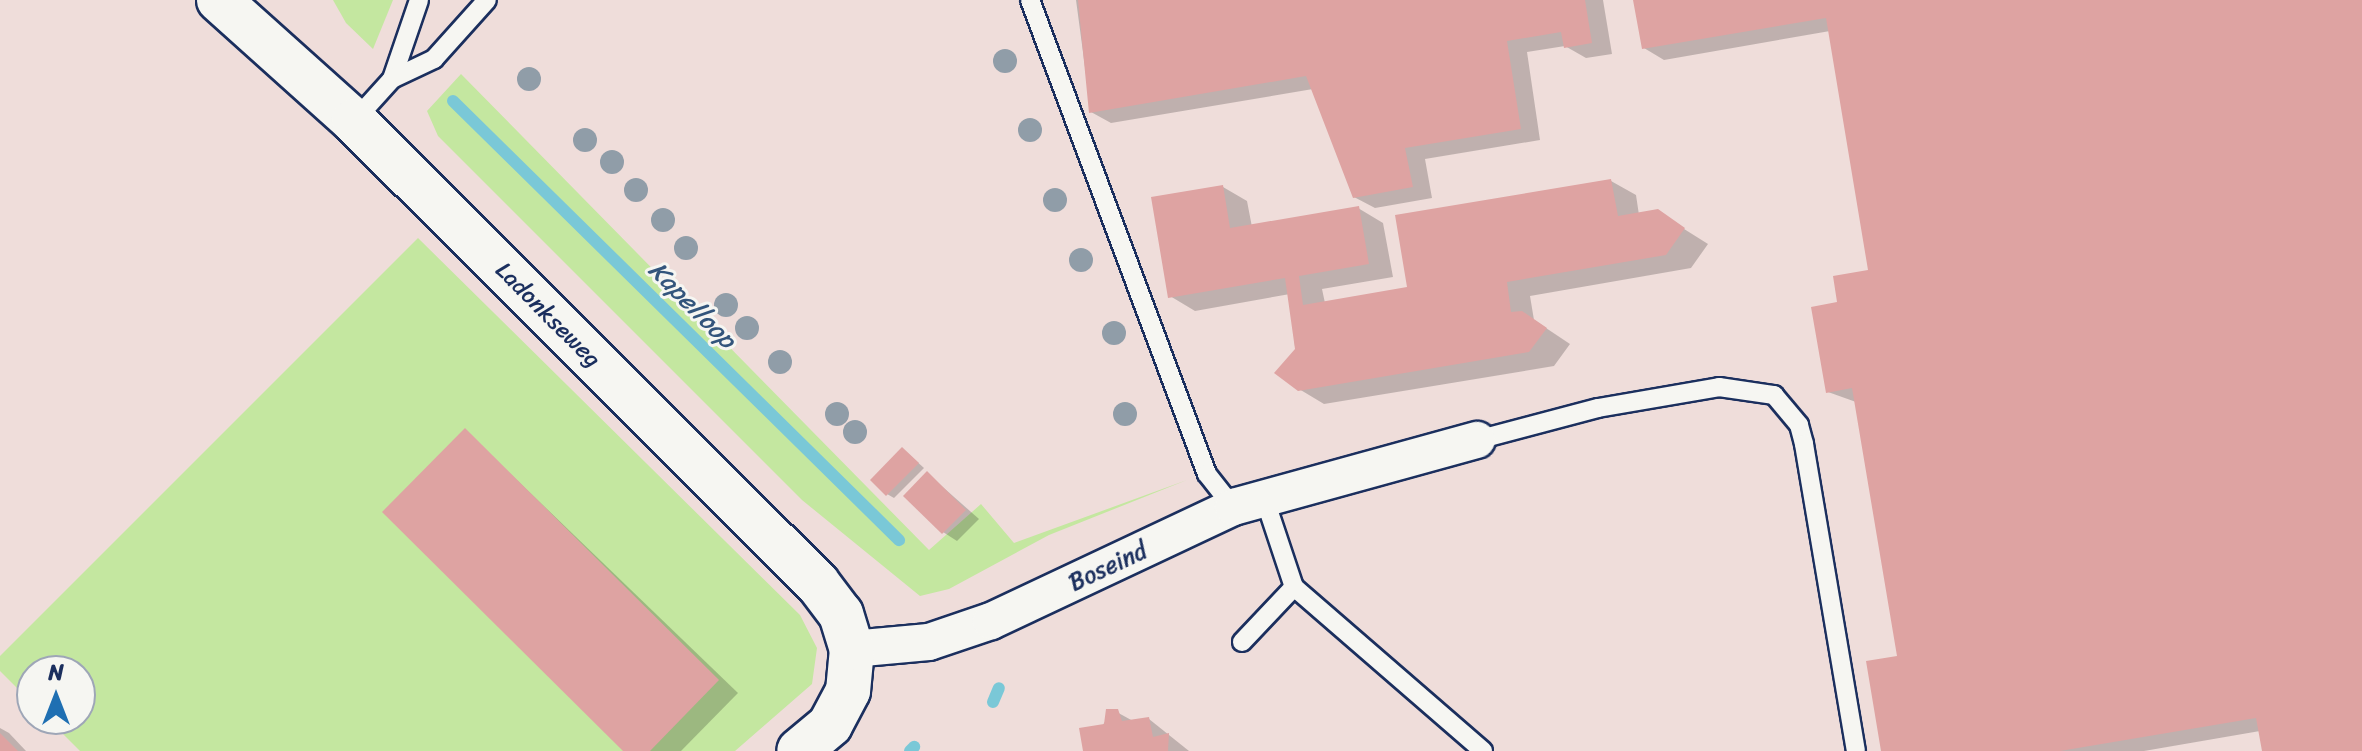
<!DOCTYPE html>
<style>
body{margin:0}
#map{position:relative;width:2362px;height:751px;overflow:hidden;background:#f6f6f2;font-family:Sriracha,sans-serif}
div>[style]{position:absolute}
.built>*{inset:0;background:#efddda}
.green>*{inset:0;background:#c4e7a0}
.shadow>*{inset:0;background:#0003}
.stream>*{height:12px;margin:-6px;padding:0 6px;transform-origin:6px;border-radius:6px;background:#7ac8d7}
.building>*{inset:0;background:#dea3a2}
.roads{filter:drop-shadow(2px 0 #1b2f5e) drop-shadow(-2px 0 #1b2f5e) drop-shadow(0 2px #1b2f5e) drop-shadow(0 -2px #1b2f5e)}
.lane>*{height:18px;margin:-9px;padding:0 9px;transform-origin:9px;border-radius:9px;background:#f6f6f2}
.street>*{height:36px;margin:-18px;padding:0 18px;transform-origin:18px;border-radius:18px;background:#f6f6f2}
.secondary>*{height:44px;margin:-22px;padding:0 22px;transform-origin:22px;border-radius:22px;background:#f6f6f2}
.trees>*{width:24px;height:24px;margin:-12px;border-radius:50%;background:#909da8}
span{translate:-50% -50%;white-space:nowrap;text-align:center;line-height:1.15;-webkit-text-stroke:6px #f6f6f2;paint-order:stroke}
.street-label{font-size:24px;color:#1b2f5e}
.water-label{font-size:26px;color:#33557c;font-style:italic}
.north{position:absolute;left:16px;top:655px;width:80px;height:80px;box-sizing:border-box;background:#f6f6f2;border:2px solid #9ea6b7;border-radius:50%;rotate:0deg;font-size:22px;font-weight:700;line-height:32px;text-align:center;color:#1b2f5e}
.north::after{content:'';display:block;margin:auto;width:28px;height:36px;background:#1f6fb2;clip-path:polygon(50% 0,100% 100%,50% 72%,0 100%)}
</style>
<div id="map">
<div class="built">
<i style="clip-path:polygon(evenodd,0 0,2362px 0,2362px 751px,0 751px,0 0,32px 671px,80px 671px,80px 719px,32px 719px,32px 671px)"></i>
</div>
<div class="green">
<i style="clip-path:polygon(333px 0,393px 0,373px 49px,346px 23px)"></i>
<i style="clip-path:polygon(461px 74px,929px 550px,981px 504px,1014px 543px,1187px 480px,1049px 535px,949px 589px,920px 596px,802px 500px,438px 136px,427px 111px)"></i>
<i style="clip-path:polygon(418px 238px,800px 615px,817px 648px,812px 684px,735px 751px,80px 751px,48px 719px,80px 719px,80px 671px,32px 671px,32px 703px,0 671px,0 656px)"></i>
</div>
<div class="shadow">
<i style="clip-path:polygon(1076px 0,1603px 0,1612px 54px,1586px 58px,1565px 46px,1527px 52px,1540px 140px,1425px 159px,1432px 198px,1375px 208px,1354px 197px,1313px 89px,1111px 123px,1091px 112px)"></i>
<i style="clip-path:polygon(1635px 0,2362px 0,2362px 751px,2264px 751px,2260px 731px,2144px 751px,1883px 751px,1900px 657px,1856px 402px,1828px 392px,1839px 304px,1871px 272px,1830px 31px,1664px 60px,1644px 48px)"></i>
<i style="clip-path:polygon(1611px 181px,1636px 195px,1639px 215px,1657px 212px,1708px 244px,1691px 268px,1530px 296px,1534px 320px,1570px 344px,1554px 366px,1324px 404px,1299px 389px,1290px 294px,1195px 311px,1170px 296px,1223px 187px,1247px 201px,1252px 227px,1358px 208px,1383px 223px,1393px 277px,1322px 289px,1325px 303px,1409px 288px)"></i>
<i style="clip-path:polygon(466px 431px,738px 693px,681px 751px,626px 751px)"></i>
<i style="clip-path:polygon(903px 449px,924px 468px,894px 498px,887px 494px)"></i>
<i style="clip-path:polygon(928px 474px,979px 519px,957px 541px,943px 532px)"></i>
<i style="clip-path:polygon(1113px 710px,1133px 721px,1149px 719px,1189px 751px,1085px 751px)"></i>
<i style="clip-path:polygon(0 728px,9px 733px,26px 751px,0 751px)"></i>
</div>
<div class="stream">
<i style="left:453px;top:101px;width:626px;rotate:44.55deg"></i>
<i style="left:993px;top:702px;width:15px;rotate:-67deg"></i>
<i style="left:910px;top:751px;width:6px;rotate:-45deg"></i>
</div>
<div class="building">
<i style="clip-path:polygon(1078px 0,1585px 0,1592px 43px,1564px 48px,1561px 32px,1507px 41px,1521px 129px,1405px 148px,1413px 187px,1353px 198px,1306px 76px,1089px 113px)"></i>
<i style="clip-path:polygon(1633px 0,2362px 0,2362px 751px,2262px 751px,2256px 718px,2060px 751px,1881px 751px,1866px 661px,1897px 656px,1852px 388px,1826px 393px,1811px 307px,1837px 302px,1833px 276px,1868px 270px,1826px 18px,1642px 49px)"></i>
<i style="clip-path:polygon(1611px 179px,1618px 216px,1658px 209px,1685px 228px,1666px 255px,1507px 282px,1511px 312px,1522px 311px,1547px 328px,1529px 352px,1298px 391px,1274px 373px,1295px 349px,1285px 278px,1168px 298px,1151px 197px,1223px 185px,1230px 228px,1359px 206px,1369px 264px,1299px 276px,1303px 305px,1407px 287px,1395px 215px)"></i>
<i style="clip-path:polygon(465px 428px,719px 680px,650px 751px,623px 751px,382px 512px)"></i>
<i style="clip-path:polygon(902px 447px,919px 463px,886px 496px,870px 480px)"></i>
<i style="clip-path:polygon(927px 471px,966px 510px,942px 534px,903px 496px)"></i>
<i style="clip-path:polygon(1106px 709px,1118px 709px,1122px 721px,1149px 717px,1153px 737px,1169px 733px,1168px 751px,1083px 751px,1079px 728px,1104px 724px)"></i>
<i style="clip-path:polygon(0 733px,18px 751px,0 751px)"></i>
</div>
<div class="roads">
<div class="lane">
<i style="left:1030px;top:0;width:506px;rotate:69.52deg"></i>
<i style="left:1207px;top:474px;width:42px;rotate:51.8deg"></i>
<i style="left:392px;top:79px;width:83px;rotate:-71.1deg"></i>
<i style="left:354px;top:121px;width:57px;rotate:-47.9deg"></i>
<i style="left:392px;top:79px;width:47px;rotate:-25.5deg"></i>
<i style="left:434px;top:59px;width:79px;rotate:-48.1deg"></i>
<i style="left:1477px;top:440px;width:125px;rotate:-14.8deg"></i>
<i style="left:1598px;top:408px;width:123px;rotate:-9.8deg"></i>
<i style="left:1719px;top:387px;width:56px;rotate:8.3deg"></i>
<i style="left:1774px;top:395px;width:39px;rotate:50deg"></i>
<i style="left:1799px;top:425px;width:20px;rotate:75deg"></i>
<i style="left:1804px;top:444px;width:311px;rotate:80.4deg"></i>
<i style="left:1264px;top:497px;width:95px;rotate:71.6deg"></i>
<i style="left:1294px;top:587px;width:250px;rotate:40.9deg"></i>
<i style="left:1242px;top:642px;width:76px;rotate:-46.6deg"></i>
</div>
<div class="street">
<i style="left:852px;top:649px;width:77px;rotate:-5.2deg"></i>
<i style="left:929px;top:642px;width:65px;rotate:-18.7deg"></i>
<i style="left:991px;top:621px;width:268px;rotate:-25.2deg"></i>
<i style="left:1233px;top:507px;width:253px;rotate:-15.4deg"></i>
</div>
<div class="secondary">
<i style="left:219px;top:0;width:181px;rotate:41.9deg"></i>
<i style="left:354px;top:121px;width:655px;rotate:44.94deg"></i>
<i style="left:818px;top:584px;width:38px;rotate:53deg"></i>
<i style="left:841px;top:614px;width:37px;rotate:73deg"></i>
<i style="left:852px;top:649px;width:42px;rotate:95.4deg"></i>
<i style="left:848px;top:691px;width:38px;rotate:118deg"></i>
<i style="left:830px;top:725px;width:40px;rotate:140deg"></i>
</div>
</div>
<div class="trees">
<i style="left:1005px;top:61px"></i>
<i style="left:529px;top:79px"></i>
<i style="left:1030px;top:130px"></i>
<i style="left:585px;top:140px"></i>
<i style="left:612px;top:162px"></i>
<i style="left:636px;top:190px"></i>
<i style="left:1055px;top:200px"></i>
<i style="left:663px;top:220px"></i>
<i style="left:686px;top:248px"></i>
<i style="left:1081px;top:260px"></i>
<i style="left:726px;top:305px"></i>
<i style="left:747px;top:328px"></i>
<i style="left:1114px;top:333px"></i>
<i style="left:780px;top:362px"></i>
<i style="left:837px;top:414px"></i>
<i style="left:1125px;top:414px"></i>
<i style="left:855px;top:432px"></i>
</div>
<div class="street-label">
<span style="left:548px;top:315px;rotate:45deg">Ladonkseweg</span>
<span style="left:1108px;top:567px;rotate:-25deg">Boseind</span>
</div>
<div class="water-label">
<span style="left:692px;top:305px;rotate:45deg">Kapelloop</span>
</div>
<div class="north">N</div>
</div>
